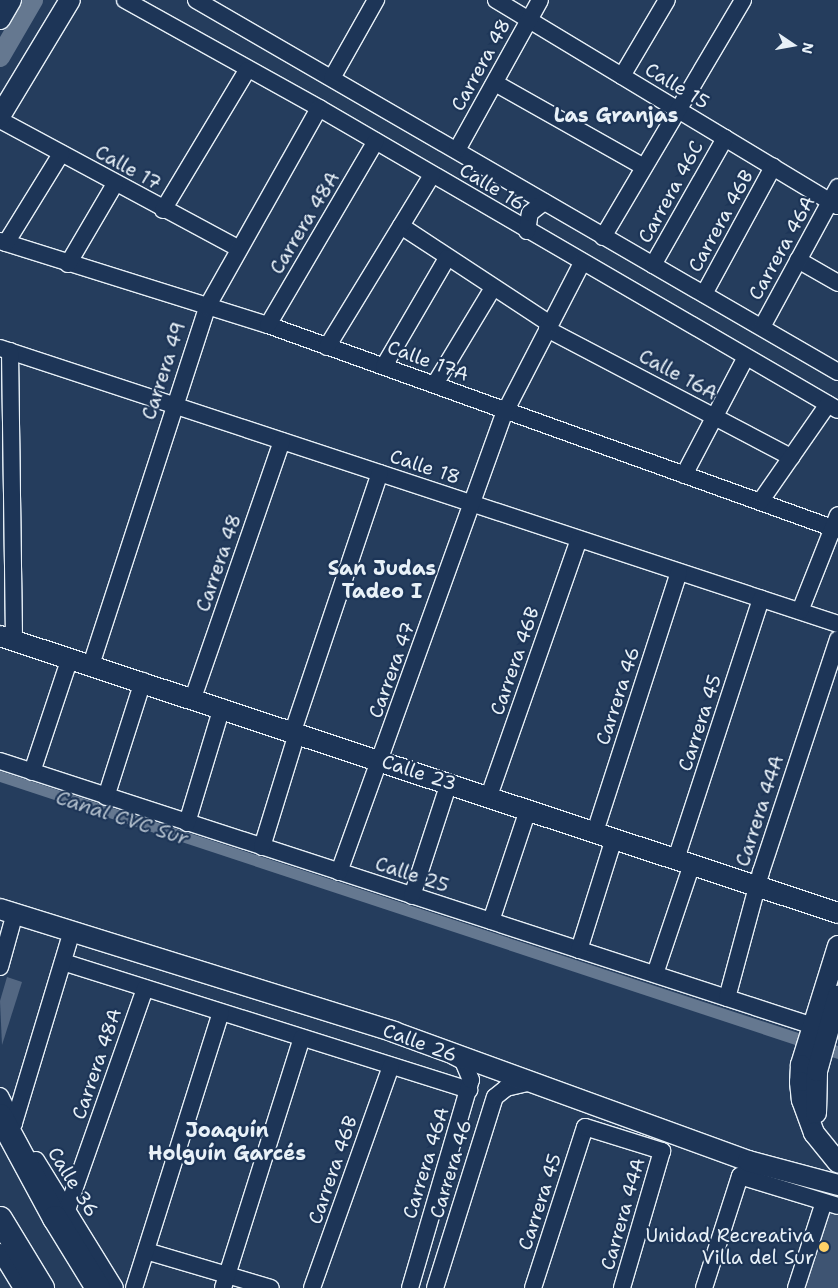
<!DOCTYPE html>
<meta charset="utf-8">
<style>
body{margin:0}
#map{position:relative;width:838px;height:1288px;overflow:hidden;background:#253d5d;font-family:"Shantell Sans",sans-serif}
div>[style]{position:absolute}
.green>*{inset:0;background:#3e5472}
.water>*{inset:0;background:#657890}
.river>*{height:20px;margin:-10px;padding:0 10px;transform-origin:10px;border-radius:10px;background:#657890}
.building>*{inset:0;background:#536782}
.roads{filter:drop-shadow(1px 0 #e8f1f8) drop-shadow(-1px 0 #e8f1f8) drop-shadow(0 1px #e8f1f8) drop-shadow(0 -1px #e8f1f8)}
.minor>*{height:16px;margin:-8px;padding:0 8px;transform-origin:8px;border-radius:8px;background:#1d3557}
.major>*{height:20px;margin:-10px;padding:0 10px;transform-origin:10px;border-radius:10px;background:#1d3557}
.highway>*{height:24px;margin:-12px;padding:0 12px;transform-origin:12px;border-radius:12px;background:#1d3557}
.dots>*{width:14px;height:14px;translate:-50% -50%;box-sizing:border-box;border:2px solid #1d3557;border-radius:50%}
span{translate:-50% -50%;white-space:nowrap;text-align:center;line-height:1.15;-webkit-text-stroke:4.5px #1d3557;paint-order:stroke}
.street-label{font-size:19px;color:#e8f1f8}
.poi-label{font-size:19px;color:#e8f1f8}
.right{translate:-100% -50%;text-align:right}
.neighbourhood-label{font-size:20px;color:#e8f1f8;font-weight:700}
.water-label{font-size:20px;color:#b4c1ce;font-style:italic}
.north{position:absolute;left:768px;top:20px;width:50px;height:50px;-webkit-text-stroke:4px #1d3557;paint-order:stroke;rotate:102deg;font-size:14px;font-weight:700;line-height:20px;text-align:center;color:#e8f1f8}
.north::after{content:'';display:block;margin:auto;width:18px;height:22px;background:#e8f1f8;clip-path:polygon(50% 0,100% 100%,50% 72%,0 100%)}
</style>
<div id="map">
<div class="green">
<i style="clip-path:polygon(824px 1202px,838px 1206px,838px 1288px,796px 1288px)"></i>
</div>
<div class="water">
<i style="clip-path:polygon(0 771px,838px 1046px,838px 1059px,0 782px)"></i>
</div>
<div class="river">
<i style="left:0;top:57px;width:66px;rotate:-59.9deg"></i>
</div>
<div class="building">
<i style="clip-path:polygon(7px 977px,22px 982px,2px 1045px,0 1001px)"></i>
</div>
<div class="roads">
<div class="minor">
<i style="left:125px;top:0;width:222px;rotate:29.1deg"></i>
<i style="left:319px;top:108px;width:600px;rotate:30.19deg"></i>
<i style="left:196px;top:0;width:742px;rotate:30.09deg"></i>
<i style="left:496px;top:0;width:399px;rotate:31.1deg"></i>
<i style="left:622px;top:76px;width:88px;rotate:-59.4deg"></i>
<i style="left:332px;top:78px;width:90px;rotate:-60.6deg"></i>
<i style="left:495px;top:83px;width:171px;rotate:29.4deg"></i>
<i style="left:0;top:120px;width:270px;rotate:28.3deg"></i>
<i style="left:457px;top:150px;width:171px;rotate:-61deg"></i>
<i style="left:163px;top:210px;width:163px;rotate:-59deg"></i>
<i style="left:401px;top:226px;width:178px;rotate:33.3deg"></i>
<i style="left:527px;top:231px;width:18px;rotate:-81deg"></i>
<i style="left:530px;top:213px;width:18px;rotate:-38deg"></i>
<i style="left:603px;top:237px;width:275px;rotate:-59.4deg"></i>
<i style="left:0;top:241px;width:281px;rotate:17.4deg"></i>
<i style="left:268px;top:325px;width:606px;rotate:19.78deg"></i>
<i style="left:6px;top:243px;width:105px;rotate:-58.3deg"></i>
<i style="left:798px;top:260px;width:46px;rotate:29.9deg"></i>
<i style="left:68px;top:264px;width:93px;rotate:-59.6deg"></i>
<i style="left:653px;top:265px;width:146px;rotate:-60.4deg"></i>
<i style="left:704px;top:294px;width:145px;rotate:-61.5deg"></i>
<i style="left:268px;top:325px;width:213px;rotate:-59.6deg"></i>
<i style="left:762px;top:327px;width:159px;rotate:-61.5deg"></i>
<i style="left:547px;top:329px;width:276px;rotate:27.7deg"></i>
<i style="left:327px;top:347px;width:202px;rotate:-58.6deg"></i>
<i style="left:0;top:348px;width:882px;rotate:18.23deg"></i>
<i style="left:10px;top:351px;width:289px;rotate:89.2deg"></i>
<i style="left:384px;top:366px;width:125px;rotate:-59.7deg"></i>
<i style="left:435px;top:384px;width:112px;rotate:-58.9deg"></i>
<i style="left:684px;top:475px;width:133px;rotate:-62.3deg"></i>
<i style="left:760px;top:502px;width:119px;rotate:-55.2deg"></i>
<i style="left:800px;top:611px;width:103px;rotate:-68.4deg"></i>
<i style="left:91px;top:665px;width:376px;rotate:-72deg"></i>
<i style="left:207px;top:307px;width:228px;rotate:-60.6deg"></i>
<i style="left:193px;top:698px;width:272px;rotate:-70.9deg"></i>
<i style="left:293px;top:731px;width:272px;rotate:-71.4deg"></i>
<i style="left:0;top:761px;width:855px;rotate:18.05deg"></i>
<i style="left:32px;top:772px;width:120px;rotate:-71.6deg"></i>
<i style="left:489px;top:796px;width:272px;rotate:-70.7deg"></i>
<i style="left:106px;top:797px;width:122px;rotate:-72.3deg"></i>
<i style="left:187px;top:823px;width:121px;rotate:-73.2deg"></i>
<i style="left:595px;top:832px;width:273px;rotate:-72.1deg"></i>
<i style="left:262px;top:847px;width:119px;rotate:-72.9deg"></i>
<i style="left:676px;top:859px;width:274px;rotate:-71.9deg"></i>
<i style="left:339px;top:872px;width:489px;rotate:-70.2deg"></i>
<i style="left:505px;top:412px;width:168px;rotate:-62.7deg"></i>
<i style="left:412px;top:896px;width:119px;rotate:-71.9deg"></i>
<i style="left:491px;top:921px;width:117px;rotate:-71.6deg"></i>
<i style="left:579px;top:950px;width:117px;rotate:-72.6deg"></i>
<i style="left:63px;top:962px;width:426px;rotate:17.5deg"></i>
<i style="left:0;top:967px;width:56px;rotate:-74.5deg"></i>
<i style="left:655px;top:974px;width:116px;rotate:-71.4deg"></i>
<i style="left:727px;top:998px;width:131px;rotate:-74.9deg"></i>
<i style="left:761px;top:872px;width:245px;rotate:-71.7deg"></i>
<i style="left:0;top:1096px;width:31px;rotate:63deg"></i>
<i style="left:14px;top:1123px;width:201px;rotate:-73.2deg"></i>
<i style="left:36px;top:1160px;width:150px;rotate:58.3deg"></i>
<i style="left:67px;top:1210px;width:235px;rotate:-70.6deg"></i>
<i style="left:146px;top:1251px;width:130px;rotate:16.5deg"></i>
<i style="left:0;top:1252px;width:42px;rotate:58.6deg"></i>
<i style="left:134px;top:1288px;width:289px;rotate:-72.5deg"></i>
<i style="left:223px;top:1288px;width:262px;rotate:-72.5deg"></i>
<i style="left:312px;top:1288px;width:236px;rotate:-70.4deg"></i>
<i style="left:410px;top:1288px;width:217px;rotate:-73.7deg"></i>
<i style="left:471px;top:1080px;width:21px;rotate:-113deg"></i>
<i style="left:463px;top:1061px;width:11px;rotate:-153deg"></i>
<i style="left:435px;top:1288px;width:200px;rotate:-72.6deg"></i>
<i style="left:495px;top:1097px;width:14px;rotate:-39deg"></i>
<i style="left:506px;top:1088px;width:23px;rotate:-13deg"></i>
<i style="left:533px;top:1288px;width:169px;rotate:-72.1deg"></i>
<i style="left:585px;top:1127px;width:81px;rotate:17.3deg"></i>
<i style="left:662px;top:1151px;width:143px;rotate:106.3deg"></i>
<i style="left:704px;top:1288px;width:118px;rotate:-72.2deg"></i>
<i style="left:740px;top:1176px;width:102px;rotate:17deg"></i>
<i style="left:796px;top:1288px;width:90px;rotate:-72deg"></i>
</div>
<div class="major">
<i style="left:0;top:19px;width:22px;rotate:-60deg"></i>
<i style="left:0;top:116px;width:135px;rotate:-58.9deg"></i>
<i style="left:0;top:636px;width:883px;rotate:18.29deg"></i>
<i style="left:0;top:909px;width:413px;rotate:17.3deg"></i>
<i style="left:394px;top:1032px;width:377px;rotate:20deg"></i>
<i style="left:748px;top:1161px;width:93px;rotate:14.9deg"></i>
<i style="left:838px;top:946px;width:125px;rotate:107.3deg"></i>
<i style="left:801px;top:1065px;width:17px;rotate:93deg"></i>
<i style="left:800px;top:1082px;width:18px;rotate:84deg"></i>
<i style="left:802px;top:1100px;width:35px;rotate:70deg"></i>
<i style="left:814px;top:1133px;width:38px;rotate:51deg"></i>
<i style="left:816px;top:1113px;width:42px;rotate:-88.6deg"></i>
<i style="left:817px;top:1071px;width:78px;rotate:-74.4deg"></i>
</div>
<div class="highway">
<i style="left:0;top:1116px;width:116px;rotate:61.7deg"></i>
<i style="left:55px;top:1218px;width:82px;rotate:58.4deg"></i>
<i style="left:0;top:1219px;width:81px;rotate:58.7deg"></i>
</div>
</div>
<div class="dots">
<i style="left:824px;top:1247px;background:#ffd166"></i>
</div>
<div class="street-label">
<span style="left:481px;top:65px;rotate:-61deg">Carrera 48</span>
<span style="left:677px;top:86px;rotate:31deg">Calle 15</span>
<span style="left:128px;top:168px;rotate:29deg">Calle 17</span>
<span style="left:492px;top:187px;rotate:31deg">Calle 16</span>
<span style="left:671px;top:192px;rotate:-61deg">Carrera 46C</span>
<span style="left:721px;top:221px;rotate:-61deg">Carrera 46B</span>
<span style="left:305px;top:223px;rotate:-59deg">Carrera 48A</span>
<span style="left:782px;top:248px;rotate:-61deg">Carrera 46A</span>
<span style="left:428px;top:361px;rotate:20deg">Calle 17A</span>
<span style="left:164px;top:371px;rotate:-72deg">Carrera 49</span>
<span style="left:678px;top:375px;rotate:28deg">Calle 16A</span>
<span style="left:425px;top:467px;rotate:18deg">Calle 18</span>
<span style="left:219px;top:563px;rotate:-71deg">Carrera 48</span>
<span style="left:515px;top:661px;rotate:-71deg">Carrera 46B</span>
<span style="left:392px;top:670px;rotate:-70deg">Carrera 47</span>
<span style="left:618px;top:696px;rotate:-72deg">Carrera 46</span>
<span style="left:700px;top:723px;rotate:-72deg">Carrera 45</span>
<span style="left:419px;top:773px;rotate:18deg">Calle 23</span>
<span style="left:760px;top:811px;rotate:-72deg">Carrera 44A</span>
<span style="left:412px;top:875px;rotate:18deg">Calle 25</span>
<span style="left:420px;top:1043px;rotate:20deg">Calle 26</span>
<span style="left:97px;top:1064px;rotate:-71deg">Carrera 48A</span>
<span style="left:426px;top:1163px;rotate:-73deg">Carrera 46A</span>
<span style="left:451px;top:1169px;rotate:-73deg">Carrera 46</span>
<span style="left:333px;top:1170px;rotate:-71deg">Carrera 46B</span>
<span style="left:73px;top:1182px;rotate:58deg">Calle 36</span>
<span style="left:540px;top:1202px;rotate:-72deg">Carrera 45</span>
<span style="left:623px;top:1214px;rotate:-74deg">Carrera 44A</span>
</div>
<div class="poi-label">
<span class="right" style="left:814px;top:1247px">Unidad Recreativa<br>Villa del Sur</span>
</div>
<div class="neighbourhood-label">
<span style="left:616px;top:115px">Las Granjas</span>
<span style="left:382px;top:580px">San Judas<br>Tadeo I</span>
<span style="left:227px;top:1142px">Joaquín<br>Holguín Garcés</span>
</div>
<div class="water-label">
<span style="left:122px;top:818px;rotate:18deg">Canal CVC Sur</span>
</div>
<div class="north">N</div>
</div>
